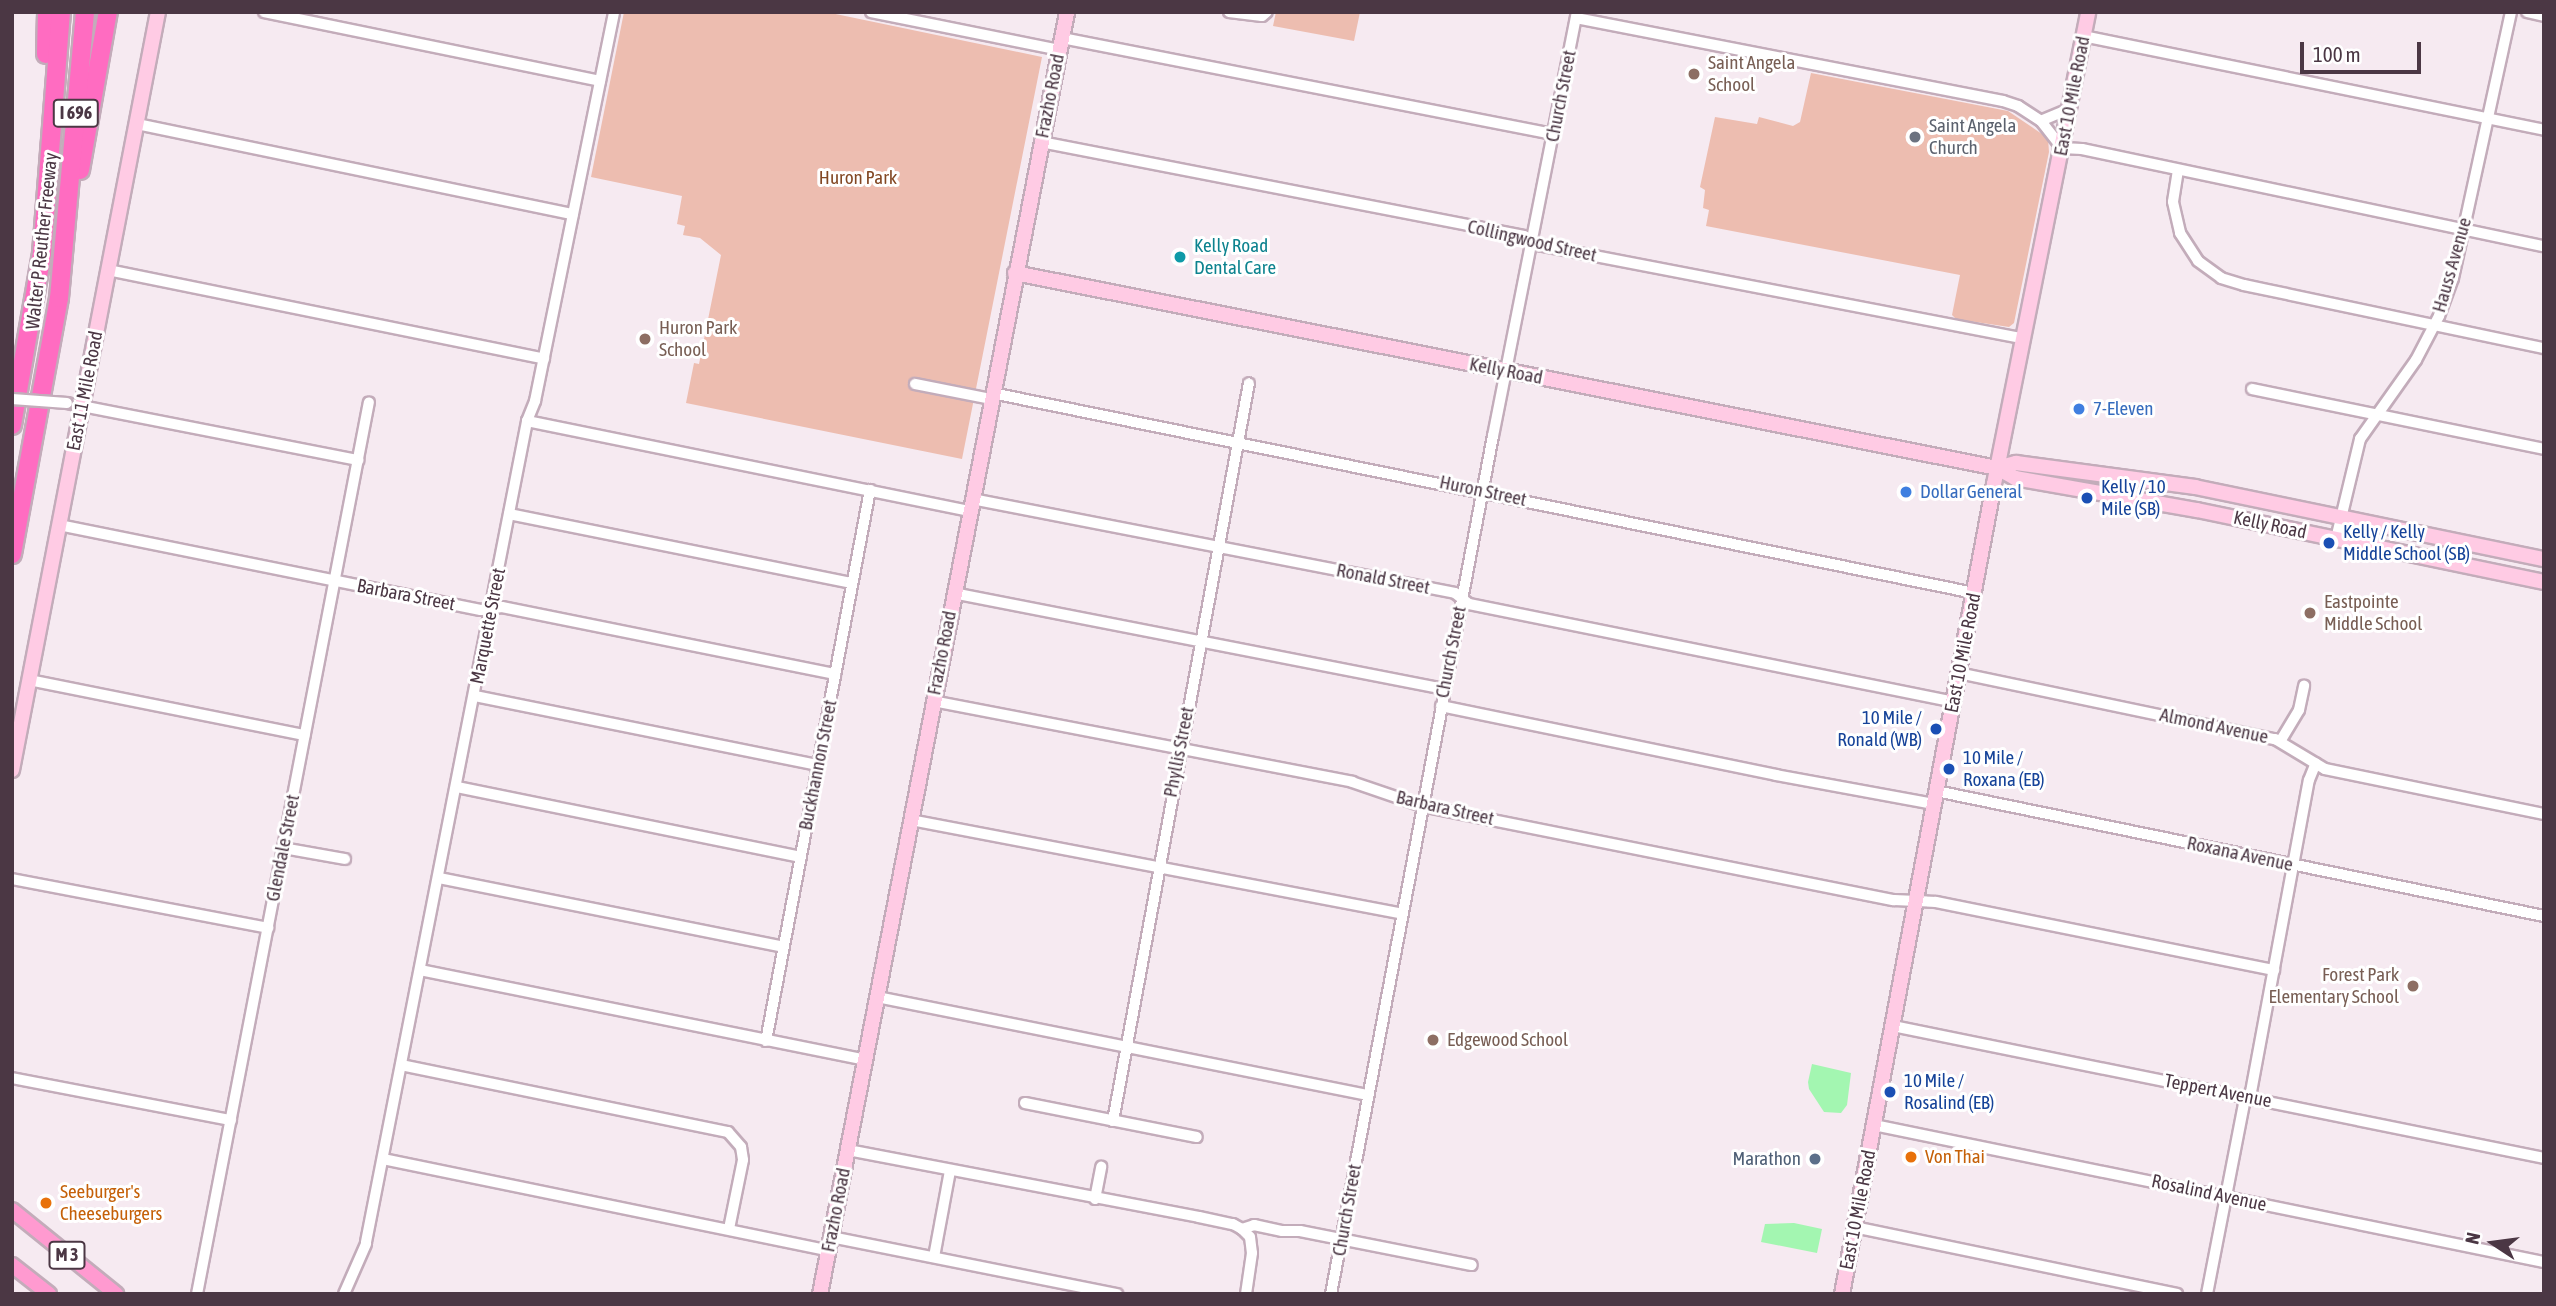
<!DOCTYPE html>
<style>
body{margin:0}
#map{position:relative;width:2556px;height:1306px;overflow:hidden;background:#f6eaf1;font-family:"Asap Condensed",sans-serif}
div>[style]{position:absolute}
.green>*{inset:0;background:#edbdb0}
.water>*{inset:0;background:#a3f6b1}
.roads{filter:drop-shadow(2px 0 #c3acba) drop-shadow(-2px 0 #c3acba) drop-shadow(0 2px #c3acba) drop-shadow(0 -2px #c3acba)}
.street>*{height:10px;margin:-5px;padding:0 5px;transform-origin:5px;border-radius:5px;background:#fff}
.secondary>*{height:14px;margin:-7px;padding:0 7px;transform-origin:7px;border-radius:7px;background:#ffcbe4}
.primary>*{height:14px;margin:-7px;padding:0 7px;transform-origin:7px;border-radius:7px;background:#ff9ad0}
.highway>*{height:18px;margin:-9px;padding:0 9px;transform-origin:9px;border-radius:9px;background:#ff6cc1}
.bridges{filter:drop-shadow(2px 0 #c3acba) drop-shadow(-2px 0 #c3acba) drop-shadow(0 2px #c3acba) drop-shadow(0 -2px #c3acba)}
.street-bridge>*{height:10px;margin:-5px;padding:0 5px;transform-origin:5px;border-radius:5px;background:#fff}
.dots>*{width:19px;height:19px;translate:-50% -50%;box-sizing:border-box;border:4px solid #fff;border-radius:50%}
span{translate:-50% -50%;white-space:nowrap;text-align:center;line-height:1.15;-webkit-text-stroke:6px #fff;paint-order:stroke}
.shield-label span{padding:2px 5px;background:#fff;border:2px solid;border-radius:5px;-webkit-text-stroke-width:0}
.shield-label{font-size:18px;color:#4b3744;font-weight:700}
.education-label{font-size:19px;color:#785e54}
.left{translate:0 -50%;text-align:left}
.right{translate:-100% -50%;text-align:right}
.street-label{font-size:19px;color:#4b3744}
.worship-label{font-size:19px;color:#5b616d}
.park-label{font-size:19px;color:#834824}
.culture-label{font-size:19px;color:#0d838f}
.shop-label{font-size:19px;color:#366cbe}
.transit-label{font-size:19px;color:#164399}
.food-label{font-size:19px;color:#c56008}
.service-label{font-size:19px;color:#4e5e75}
.frame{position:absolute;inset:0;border:14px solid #4b3744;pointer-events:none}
.north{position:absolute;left:2458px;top:1208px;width:70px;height:70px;-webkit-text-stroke:5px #fff;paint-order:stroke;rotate:283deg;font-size:19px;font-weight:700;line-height:28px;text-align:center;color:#4b3744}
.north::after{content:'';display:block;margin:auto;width:24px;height:32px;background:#4b3744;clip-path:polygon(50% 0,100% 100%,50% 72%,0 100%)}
.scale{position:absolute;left:2300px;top:42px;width:121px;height:32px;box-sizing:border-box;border:4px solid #4b3744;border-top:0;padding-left:9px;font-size:21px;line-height:24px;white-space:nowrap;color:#4b3744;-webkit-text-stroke:5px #fff;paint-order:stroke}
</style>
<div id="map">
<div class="green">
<i style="clip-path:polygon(624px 12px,826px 12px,1042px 57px,962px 459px,686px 403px,694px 363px,699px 364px,721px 255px,700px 238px,683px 235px,685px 226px,677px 224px,682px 196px,591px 177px)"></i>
<i style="clip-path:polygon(1276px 12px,1360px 12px,1354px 41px,1273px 26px)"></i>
<i style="clip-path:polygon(1811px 73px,2008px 111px,2048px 138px,2049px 152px,2014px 323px,2009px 327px,1956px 319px,1952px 315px,1960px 275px,1706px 226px,1709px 210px,1703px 208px,1705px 190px,1700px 187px,1715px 117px,1757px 124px,1759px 117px,1793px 126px,1800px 122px)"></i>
</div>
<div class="water">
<i style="clip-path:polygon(1812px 1064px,1851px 1073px,1847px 1105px,1841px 1113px,1824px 1112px,1809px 1089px,1808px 1082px)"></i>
<i style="clip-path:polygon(1794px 1223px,1822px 1229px,1817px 1253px,1761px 1242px,1765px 1224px)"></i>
</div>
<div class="roads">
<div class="street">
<i style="left:264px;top:12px;width:343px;rotate:11.6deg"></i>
<i style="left:871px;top:12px;width:192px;rotate:11.4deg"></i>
<i style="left:1229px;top:12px;width:33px;rotate:7deg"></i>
<i style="left:1262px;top:16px;width:6px;rotate:-39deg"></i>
<i style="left:2527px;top:12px;width:17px;rotate:13deg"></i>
<i style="left:1576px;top:18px;width:435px;rotate:11deg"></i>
<i style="left:2003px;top:101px;width:16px;rotate:18deg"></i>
<i style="left:2018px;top:106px;width:27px;rotate:33deg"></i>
<i style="left:2083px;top:36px;width:470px;rotate:11.5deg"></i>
<i style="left:1062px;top:38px;width:500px;rotate:11.06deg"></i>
<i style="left:2069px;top:109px;width:30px;rotate:157deg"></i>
<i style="left:2041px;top:121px;width:34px;rotate:52deg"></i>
<i style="left:2062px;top:148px;width:20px;rotate:3deg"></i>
<i style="left:2082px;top:149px;width:472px;rotate:11.9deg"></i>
<i style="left:137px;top:124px;width:445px;rotate:11.7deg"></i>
<i style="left:1041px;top:142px;width:492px;rotate:11deg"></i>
<i style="left:1524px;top:236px;width:17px;rotate:33deg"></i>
<i style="left:1538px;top:245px;width:494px;rotate:10.9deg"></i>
<i style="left:2178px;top:170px;width:32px;rotate:99deg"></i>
<i style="left:2173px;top:202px;width:32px;rotate:77deg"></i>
<i style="left:2180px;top:233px;width:33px;rotate:57deg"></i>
<i style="left:2198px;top:261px;width:29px;rotate:36deg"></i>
<i style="left:2221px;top:278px;width:24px;rotate:17deg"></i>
<i style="left:2244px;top:285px;width:307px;rotate:11.9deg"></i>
<i style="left:108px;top:270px;width:445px;rotate:11.5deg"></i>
<i style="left:915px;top:384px;width:77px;rotate:11.2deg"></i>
<i style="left:2252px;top:389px;width:298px;rotate:11.6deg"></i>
<i style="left:992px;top:393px;width:1002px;rotate:11.51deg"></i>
<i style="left:67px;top:403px;width:297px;rotate:11.1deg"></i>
<i style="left:527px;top:421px;width:452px;rotate:11.5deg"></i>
<i style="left:972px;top:499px;width:492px;rotate:11deg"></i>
<i style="left:1455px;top:593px;width:18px;rotate:38deg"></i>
<i style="left:1469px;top:604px;width:495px;rotate:11.4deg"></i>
<i style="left:509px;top:514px;width:350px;rotate:11.4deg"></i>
<i style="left:59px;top:525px;width:430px;rotate:11.4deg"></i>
<i style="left:481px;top:610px;width:21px;rotate:-8deg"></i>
<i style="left:502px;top:607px;width:340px;rotate:11.4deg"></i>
<i style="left:2336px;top:539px;width:103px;rotate:-76.5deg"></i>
<i style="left:2360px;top:439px;width:97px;rotate:-54.7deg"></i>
<i style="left:2416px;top:360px;width:50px;rotate:-62.4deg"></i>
<i style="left:2439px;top:316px;width:40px;rotate:-69.8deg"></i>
<i style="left:2453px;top:278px;width:272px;rotate:-77.7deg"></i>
<i style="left:953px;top:593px;width:500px;rotate:11.06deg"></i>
<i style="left:1958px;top:673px;width:324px;rotate:11.8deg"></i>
<i style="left:2275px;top:739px;width:58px;rotate:31deg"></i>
<i style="left:2325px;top:769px;width:224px;rotate:11.6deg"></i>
<i style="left:29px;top:680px;width:281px;rotate:11.3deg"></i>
<i style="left:475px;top:696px;width:350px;rotate:11.4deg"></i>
<i style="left:933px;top:701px;width:427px;rotate:10.9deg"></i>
<i style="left:1352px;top:782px;width:74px;rotate:18.9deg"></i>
<i style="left:1422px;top:806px;width:481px;rotate:11.3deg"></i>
<i style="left:1894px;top:900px;width:42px;rotate:2.7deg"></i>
<i style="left:1936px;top:902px;width:345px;rotate:11.4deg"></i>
<i style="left:1441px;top:706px;width:342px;rotate:11.6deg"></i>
<i style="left:1776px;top:775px;width:161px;rotate:10.4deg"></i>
<i style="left:2281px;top:740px;width:35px;rotate:-59deg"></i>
<i style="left:2299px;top:710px;width:25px;rotate:-78deg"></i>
<i style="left:457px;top:787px;width:351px;rotate:11.5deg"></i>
<i style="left:1936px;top:791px;width:621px;rotate:11.62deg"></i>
<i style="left:911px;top:820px;width:500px;rotate:10.8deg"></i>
<i style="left:283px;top:848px;width:63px;rotate:10.1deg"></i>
<i style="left:439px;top:878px;width:351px;rotate:11.3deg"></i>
<i style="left:12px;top:879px;width:261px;rotate:10.8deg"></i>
<i style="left:420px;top:970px;width:454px;rotate:11.4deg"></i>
<i style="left:877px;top:997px;width:501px;rotate:11.29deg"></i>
<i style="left:1893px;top:1026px;width:664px;rotate:11.46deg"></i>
<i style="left:766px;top:1041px;width:561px;rotate:-79.31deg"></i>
<i style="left:401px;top:1065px;width:334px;rotate:11.6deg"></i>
<i style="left:728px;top:1132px;width:20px;rotate:49deg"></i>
<i style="left:741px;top:1147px;width:13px;rotate:81deg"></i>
<i style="left:743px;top:1160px;width:70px;rotate:101.5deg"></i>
<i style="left:12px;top:1078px;width:223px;rotate:10.9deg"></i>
<i style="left:1025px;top:1103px;width:175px;rotate:11.2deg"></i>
<i style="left:1113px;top:1121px;width:750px;rotate:-79.56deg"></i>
<i style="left:1874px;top:1125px;width:684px;rotate:11.56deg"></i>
<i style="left:848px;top:1150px;width:357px;rotate:10.8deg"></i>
<i style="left:1199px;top:1217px;width:35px;rotate:12deg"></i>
<i style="left:1233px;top:1224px;width:10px;rotate:29deg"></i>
<i style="left:1242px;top:1229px;width:13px;rotate:-18deg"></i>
<i style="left:1254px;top:1225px;width:29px;rotate:12deg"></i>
<i style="left:1282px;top:1231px;width:18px"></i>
<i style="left:1300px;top:1231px;width:175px;rotate:11.2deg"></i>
<i style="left:383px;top:1159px;width:454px;rotate:11.6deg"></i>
<i style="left:1095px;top:1199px;width:33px;rotate:-79deg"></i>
<i style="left:1854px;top:1227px;width:330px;rotate:11.7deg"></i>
<i style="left:1242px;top:1229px;width:11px;rotate:45deg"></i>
<i style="left:1250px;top:1237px;width:16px;rotate:83deg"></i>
<i style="left:1252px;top:1253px;width:41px;rotate:98.3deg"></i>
<i style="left:831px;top:1237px;width:292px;rotate:11.3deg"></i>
<i style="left:366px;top:1242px;width:837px;rotate:-78.9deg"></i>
<i style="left:527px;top:421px;width:22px;rotate:-68deg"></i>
<i style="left:535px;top:401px;width:397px;rotate:-78.5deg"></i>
<i style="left:934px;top:1257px;width:87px;rotate:-79.5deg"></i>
<i style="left:197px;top:1294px;width:908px;rotate:-79.09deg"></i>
<i style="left:344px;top:1294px;width:55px;rotate:-66.3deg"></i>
<i style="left:1331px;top:1294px;width:873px;rotate:-79.31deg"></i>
<i style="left:1493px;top:436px;width:432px;rotate:-78.8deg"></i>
<i style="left:2207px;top:1294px;width:195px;rotate:-79deg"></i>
<i style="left:2244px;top:1103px;width:13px;rotate:-58deg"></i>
<i style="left:2251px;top:1092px;width:317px;rotate:-79.5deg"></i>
<i style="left:2309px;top:780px;width:18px;rotate:-68deg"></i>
</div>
<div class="secondary">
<i style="left:1015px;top:273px;width:1001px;rotate:11.23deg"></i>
<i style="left:1997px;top:468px;width:21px;rotate:29deg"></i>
<i style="left:2015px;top:478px;width:185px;rotate:10deg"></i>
<i style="left:2197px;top:510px;width:354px;rotate:11.7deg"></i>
<i style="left:1997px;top:468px;width:20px;rotate:-15deg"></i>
<i style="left:2016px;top:463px;width:181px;rotate:7.6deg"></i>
<i style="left:2195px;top:487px;width:356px;rotate:11.7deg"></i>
<i style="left:12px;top:770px;width:772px;rotate:-79.1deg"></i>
<i style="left:820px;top:1294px;width:1306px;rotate:-79.09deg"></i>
<i style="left:1842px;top:1294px;width:824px;rotate:-79.37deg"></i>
<i style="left:1994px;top:484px;width:481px;rotate:-78.7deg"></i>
</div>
<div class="primary">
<i style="left:12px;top:1210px;width:134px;rotate:38.9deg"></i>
<i style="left:12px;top:1265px;width:47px;rotate:38.1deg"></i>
</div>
<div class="highway">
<i style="left:46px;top:54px;width:42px;rotate:-88.6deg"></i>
<i style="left:80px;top:170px;width:160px;rotate:-80deg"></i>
<i style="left:12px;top:425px;width:175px;rotate:-80.1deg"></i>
<i style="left:42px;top:253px;width:242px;rotate:-85.5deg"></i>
<i style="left:12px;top:554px;width:260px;rotate:-79.6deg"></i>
<i style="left:59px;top:298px;width:287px;rotate:-84.8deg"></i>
</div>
</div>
<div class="bridges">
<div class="street-bridge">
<i style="left:12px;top:399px;width:55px;rotate:4.2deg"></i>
</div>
</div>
<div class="dots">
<i style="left:1694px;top:74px;background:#8d6e63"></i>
<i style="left:1915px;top:137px;background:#6b7280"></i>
<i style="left:1180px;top:257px;background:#0f9aa8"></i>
<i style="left:645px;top:339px;background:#8d6e63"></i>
<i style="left:2079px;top:409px;background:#3f7fe0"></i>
<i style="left:1906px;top:492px;background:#3f7fe0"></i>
<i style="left:2087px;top:498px;background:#1a4fb4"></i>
<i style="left:2329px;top:543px;background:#1a4fb4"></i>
<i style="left:2310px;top:613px;background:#8d6e63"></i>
<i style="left:1936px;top:729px;background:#1a4fb4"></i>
<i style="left:1949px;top:769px;background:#1a4fb4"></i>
<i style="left:2413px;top:986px;background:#8d6e63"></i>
<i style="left:1433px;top:1040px;background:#8d6e63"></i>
<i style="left:1890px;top:1092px;background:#1a4fb4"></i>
<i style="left:1911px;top:1157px;background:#e8710a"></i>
<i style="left:1815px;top:1159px;background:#5c6f8a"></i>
<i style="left:46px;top:1203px;background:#e8710a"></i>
</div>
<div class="shield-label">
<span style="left:76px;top:113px">I 696</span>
<span style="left:67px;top:1255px">M 3</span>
</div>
<div class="education-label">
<span class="left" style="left:1708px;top:74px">Saint Angela<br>School</span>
<span class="left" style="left:659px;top:339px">Huron Park<br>School</span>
<span class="left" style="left:2324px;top:613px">Eastpointe<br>Middle School</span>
<span class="right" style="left:2399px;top:986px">Forest Park<br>Elementary School</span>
<span class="left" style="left:1447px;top:1040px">Edgewood School</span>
</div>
<div class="street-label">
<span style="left:1050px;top:96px;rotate:-79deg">Frazho Road</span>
<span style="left:1561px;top:96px;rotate:-79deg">Church Street</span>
<span style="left:2072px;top:96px;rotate:-79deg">East 10 Mile Road</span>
<span style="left:42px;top:241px;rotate:-84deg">Walter P Reuther Freeway</span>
<span style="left:1532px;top:241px;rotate:13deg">Collingwood Street</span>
<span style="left:2452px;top:265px;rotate:-74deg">Hauss Avenue</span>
<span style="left:1506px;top:371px;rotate:11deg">Kelly Road</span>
<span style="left:85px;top:391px;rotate:-79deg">East 11 Mile Road</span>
<span style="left:1483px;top:491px;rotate:12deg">Huron Street</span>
<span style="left:2270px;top:525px;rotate:12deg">Kelly Road</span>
<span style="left:1383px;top:579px;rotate:11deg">Ronald Street</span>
<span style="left:406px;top:595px;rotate:11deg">Barbara Street</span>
<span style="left:488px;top:626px;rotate:-79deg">Marquette Street</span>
<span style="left:1451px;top:652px;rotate:-79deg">Church Street</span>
<span style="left:942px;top:653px;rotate:-79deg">Frazho Road</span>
<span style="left:1963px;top:653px;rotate:-79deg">East 10 Mile Road</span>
<span style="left:2214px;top:726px;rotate:12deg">Almond Avenue</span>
<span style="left:1179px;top:752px;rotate:-79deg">Phyllis Street</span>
<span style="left:818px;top:765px;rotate:-79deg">Buckhannon Street</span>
<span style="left:1445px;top:808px;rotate:13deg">Barbara Street</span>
<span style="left:283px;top:848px;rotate:-79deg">Glendale Street</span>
<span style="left:2240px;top:854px;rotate:12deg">Roxana Avenue</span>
<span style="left:2218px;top:1091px;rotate:11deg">Teppert Avenue</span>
<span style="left:2209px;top:1193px;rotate:12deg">Rosalind Avenue</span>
<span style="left:836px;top:1210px;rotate:-79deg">Frazho Road</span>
<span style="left:1347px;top:1210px;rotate:-80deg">Church Street</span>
<span style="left:1858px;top:1210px;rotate:-79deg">East 10 Mile Road</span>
</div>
<div class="worship-label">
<span class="left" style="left:1929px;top:137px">Saint Angela<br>Church</span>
</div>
<div class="park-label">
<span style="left:858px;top:178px">Huron Park</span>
</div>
<div class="culture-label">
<span class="left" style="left:1194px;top:257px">Kelly Road<br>Dental Care</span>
</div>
<div class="shop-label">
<span class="left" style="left:2093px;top:409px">7-Eleven</span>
<span class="left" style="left:1920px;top:492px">Dollar General</span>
</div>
<div class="transit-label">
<span class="left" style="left:2101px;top:498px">Kelly / 10<br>Mile (SB)</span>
<span class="left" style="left:2343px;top:543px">Kelly / Kelly<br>Middle School (SB)</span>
<span class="right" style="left:1922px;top:729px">10 Mile /<br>Ronald (WB)</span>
<span class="left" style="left:1963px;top:769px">10 Mile /<br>Roxana (EB)</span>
<span class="left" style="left:1904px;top:1092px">10 Mile /<br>Rosalind (EB)</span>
</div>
<div class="food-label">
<span class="left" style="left:1925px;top:1157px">Von Thai</span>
<span class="left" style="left:60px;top:1203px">Seeburger's<br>Cheeseburgers</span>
</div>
<div class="service-label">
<span class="right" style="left:1801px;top:1159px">Marathon</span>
</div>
<div class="frame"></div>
<div class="north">N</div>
<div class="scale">100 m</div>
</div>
